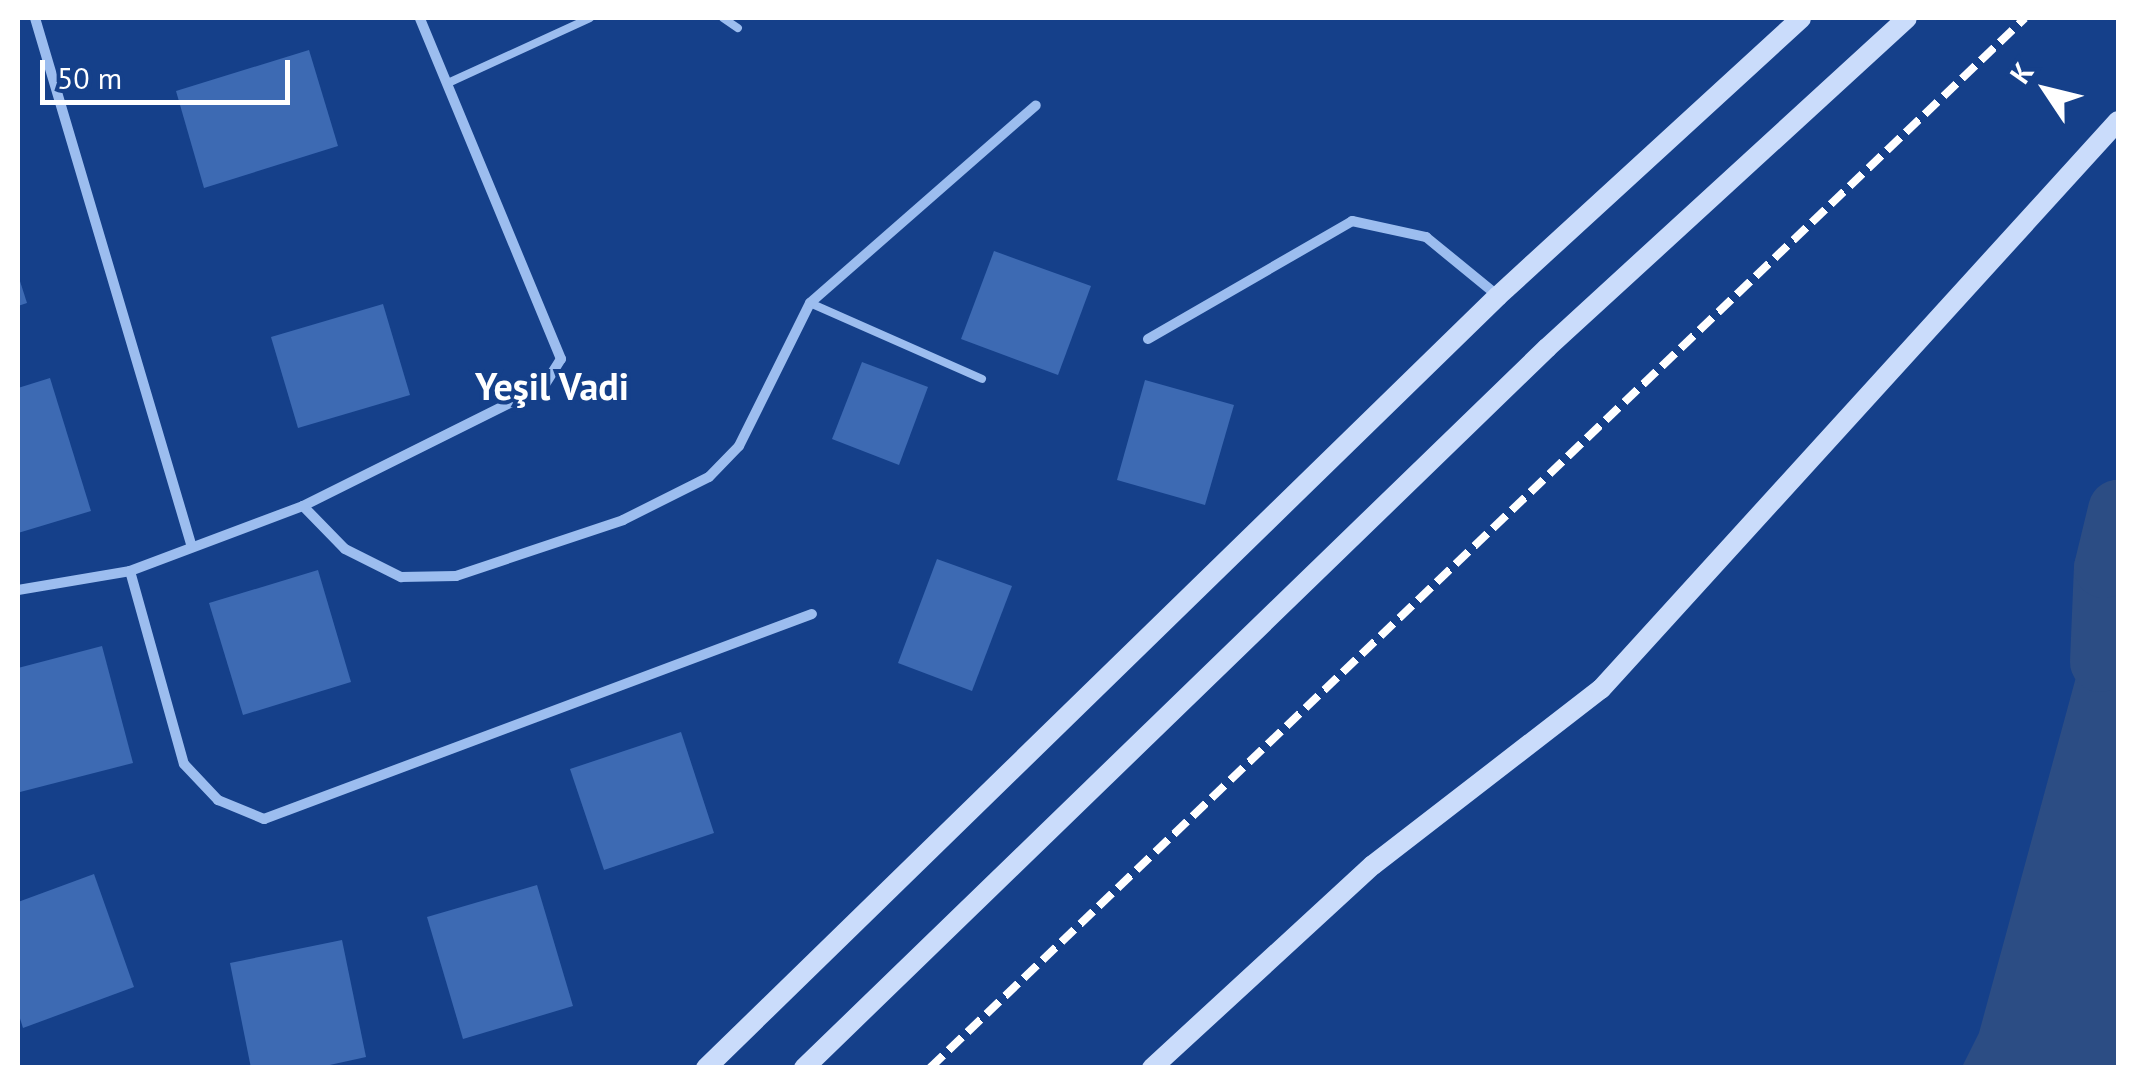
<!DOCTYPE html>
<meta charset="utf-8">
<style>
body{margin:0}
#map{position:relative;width:2136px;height:1085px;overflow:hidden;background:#15408a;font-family:"PT Sans",sans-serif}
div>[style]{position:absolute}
.water>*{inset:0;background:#2c4d84}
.river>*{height:60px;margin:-30px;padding:0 30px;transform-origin:30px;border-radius:30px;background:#2c4d84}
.building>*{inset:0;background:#3d6ab3}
.lane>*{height:8px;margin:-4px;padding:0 4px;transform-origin:4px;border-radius:4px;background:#9cbdef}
.street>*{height:10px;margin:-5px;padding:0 5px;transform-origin:5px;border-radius:5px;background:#9cbdef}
.secondary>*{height:20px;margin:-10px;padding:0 10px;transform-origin:10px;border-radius:10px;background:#cadcfb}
.rail>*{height:8px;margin-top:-4px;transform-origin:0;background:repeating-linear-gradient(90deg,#fff 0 18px,transparent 0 26px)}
span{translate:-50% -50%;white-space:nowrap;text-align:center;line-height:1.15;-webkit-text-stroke:8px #15408a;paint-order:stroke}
.district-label{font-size:38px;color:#fff;font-weight:700}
.frame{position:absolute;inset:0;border:20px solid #fff;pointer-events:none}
.north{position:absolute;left:1996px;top:40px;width:100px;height:100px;-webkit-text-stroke:8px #15408a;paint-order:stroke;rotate:305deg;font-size:28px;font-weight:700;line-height:40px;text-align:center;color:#fff}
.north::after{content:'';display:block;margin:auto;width:35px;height:45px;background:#fff;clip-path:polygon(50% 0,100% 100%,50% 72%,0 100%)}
.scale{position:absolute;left:40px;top:60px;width:250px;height:45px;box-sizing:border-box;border:5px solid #fff;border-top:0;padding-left:12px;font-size:30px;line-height:35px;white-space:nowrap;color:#fff;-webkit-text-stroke:8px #15408a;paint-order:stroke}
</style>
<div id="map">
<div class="water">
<i style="clip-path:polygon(2118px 523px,2118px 1067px,1962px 1067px,1979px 1033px)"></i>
</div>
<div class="river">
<i style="left:2100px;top:662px;width:94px;rotate:-87.6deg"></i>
<i style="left:2104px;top:568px;width:60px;rotate:-76.4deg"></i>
</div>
<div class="building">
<i style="clip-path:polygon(309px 50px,338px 146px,204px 188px,176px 91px)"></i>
<i style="clip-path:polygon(994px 251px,1091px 286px,1058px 375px,961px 339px)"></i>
<i style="clip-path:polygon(18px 275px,27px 303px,18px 306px)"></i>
<i style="clip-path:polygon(383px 304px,410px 395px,298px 428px,271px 337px)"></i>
<i style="clip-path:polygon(862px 362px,928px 387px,899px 465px,832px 439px)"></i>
<i style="clip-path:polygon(50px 378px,91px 511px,18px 533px,18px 388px)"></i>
<i style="clip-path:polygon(1145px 380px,1234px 405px,1205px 505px,1117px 480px)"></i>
<i style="clip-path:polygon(937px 559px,1012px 586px,972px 691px,898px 663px)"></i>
<i style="clip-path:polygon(318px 570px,351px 682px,243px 715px,209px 603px)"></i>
<i style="clip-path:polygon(102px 646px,133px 763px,20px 792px,18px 668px)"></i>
<i style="clip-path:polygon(681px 732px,714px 833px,604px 870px,570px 769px)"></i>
<i style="clip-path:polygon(94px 874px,134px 987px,23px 1028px,18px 1012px,18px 902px)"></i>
<i style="clip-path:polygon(537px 885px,573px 1006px,463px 1039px,427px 917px)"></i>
<i style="clip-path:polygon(342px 940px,366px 1057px,316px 1068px,251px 1068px,230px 963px)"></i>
</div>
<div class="lane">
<i style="left:723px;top:18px;width:18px;rotate:34deg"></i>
<i style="left:448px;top:83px;width:156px;rotate:-24.6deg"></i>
<i style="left:810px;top:303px;width:188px;rotate:23.8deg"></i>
</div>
<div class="street">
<i style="left:35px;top:18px;width:549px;rotate:73.48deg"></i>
<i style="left:1148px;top:339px;width:236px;rotate:-30deg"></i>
<i style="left:1352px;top:221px;width:76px;rotate:12.2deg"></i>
<i style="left:1426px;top:237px;width:93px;rotate:39.3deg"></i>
<i style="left:303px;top:506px;width:60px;rotate:45.7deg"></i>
<i style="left:345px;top:549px;width:63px;rotate:26.6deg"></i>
<i style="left:401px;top:577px;width:55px;rotate:-1deg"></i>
<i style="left:456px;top:576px;width:176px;rotate:-18.5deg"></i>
<i style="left:623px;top:520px;width:96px;rotate:-26.6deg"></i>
<i style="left:709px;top:477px;width:43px;rotate:-45.9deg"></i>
<i style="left:739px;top:446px;width:160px;rotate:-63.6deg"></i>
<i style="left:810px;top:303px;width:300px;rotate:-41.2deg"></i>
<i style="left:130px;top:571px;width:200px;rotate:74.4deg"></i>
<i style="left:184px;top:764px;width:50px;rotate:46.6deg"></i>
<i style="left:218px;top:800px;width:50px;rotate:22.4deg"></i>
<i style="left:264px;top:819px;width:585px;rotate:-20.51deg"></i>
<i style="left:18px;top:590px;width:114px;rotate:-9.6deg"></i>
<i style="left:130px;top:571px;width:185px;rotate:-20.6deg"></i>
<i style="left:303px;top:506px;width:269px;rotate:-26.5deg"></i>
<i style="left:544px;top:386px;width:32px;rotate:-58deg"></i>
<i style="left:561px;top:359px;width:369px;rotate:-112.5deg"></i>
</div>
<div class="secondary">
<i style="left:706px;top:1068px;width:1106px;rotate:-44.27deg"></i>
<i style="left:1498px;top:296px;width:411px;rotate:-42.5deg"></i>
<i style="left:804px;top:1068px;width:1035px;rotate:-44.1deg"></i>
<i style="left:1547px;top:348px;width:488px;rotate:-42.5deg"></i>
<i style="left:1152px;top:1068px;width:300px;rotate:-42.6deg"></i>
<i style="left:1373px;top:865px;width:288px;rotate:-37.7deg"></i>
<i style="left:1601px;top:689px;width:768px;rotate:-47.69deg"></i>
</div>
<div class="rail">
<i style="left:930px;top:1068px;width:1517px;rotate:-43.8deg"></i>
</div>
<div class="district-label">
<span style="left:552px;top:386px">Yeşil Vadi</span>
</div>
<div class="frame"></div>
<div class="north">K</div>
<div class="scale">50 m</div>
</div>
